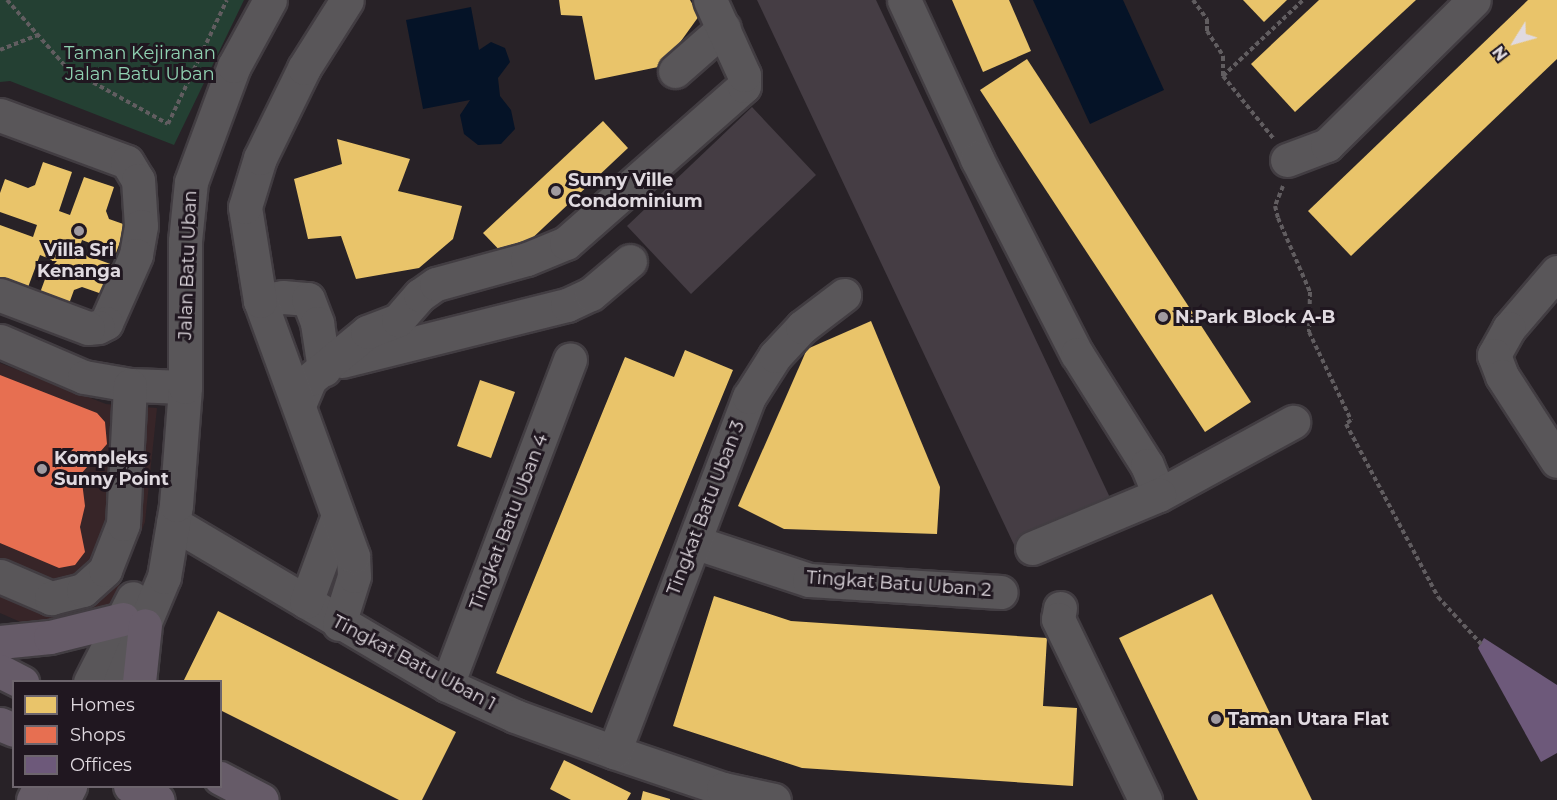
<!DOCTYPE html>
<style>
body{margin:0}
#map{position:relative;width:1557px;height:800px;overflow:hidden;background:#282227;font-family:Montserrat,sans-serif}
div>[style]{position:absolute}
.commercial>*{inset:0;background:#372528}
.green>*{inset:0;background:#244033}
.water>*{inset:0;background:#051327}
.homes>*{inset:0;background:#e9c46a}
.shops>*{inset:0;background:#e76f51}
.offices>*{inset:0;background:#6d597a}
.building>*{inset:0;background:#453d44}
.path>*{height:4px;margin-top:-2px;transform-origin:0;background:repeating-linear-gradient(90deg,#615d60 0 4.5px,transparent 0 7.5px)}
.roads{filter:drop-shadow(2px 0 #423d42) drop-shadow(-2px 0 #423d42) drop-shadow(0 2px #423d42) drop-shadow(0 -2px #423d42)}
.minor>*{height:33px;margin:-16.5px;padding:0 16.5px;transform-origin:16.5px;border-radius:16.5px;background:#595659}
.major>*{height:33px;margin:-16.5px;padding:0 16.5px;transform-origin:16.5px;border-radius:16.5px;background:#655c66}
.highway>*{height:33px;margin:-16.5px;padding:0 16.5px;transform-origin:16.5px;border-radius:16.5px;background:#665b68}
.dots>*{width:16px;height:16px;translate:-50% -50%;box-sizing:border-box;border:3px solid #201720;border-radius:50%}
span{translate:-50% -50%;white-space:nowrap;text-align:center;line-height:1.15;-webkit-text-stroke:6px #201720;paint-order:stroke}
.park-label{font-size:18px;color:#8fd1b1}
.poi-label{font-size:18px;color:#e0dae0;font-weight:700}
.left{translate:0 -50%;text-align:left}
.street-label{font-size:18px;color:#e0dae0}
.legend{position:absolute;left:12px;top:680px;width:210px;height:108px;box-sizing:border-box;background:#201720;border:2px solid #6d656d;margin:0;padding:8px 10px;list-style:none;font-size:18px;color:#e0dae0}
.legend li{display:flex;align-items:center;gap:12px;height:30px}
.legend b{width:30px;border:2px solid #6d656d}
.north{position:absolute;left:1485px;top:12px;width:60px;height:60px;-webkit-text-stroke:4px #201720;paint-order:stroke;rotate:233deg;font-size:16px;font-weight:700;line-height:24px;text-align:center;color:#e0dae0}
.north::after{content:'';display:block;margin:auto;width:21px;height:27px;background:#e0dae0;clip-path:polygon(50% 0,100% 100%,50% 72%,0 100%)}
</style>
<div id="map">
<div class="commercial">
<i style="clip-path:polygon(0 363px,106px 404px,157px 408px,145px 522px,109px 611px,34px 628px,0 613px)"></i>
</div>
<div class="green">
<i style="clip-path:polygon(0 0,244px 0,174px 145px,10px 81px,0 82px)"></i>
</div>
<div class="water">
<i style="clip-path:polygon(1033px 0,1123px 0,1164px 90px,1090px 124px)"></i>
<i style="clip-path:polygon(471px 7px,479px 50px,491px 42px,505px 48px,510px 62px,498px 78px,500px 96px,511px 110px,515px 129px,501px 144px,478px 145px,464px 134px,460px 115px,470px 100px,423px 109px,406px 20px)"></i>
</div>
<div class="homes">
<i style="clip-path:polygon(559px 0,690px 0,699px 16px,663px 66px,595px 80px,582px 16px,561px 15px)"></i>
<i style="clip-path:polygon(952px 0,1009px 0,1031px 51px,983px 72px)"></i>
<i style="clip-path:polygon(1243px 0,1287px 0,1264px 22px)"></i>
<i style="clip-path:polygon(1319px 0,1416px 0,1295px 112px,1251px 64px)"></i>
<i style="clip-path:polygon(1528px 0,1557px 0,1557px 59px,1351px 256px,1308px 211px)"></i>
<i style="clip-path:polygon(1027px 59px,1251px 402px,1205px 432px,980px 90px)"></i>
<i style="clip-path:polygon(603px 121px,628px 148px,509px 260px,483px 233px)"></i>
<i style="clip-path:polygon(337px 139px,410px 159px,398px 191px,462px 206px,453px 239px,419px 268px,356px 279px,341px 236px,308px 239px,294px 179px,342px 164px)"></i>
<i style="clip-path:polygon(43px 162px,72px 172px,59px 211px,70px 215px,84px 177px,114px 187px,106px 211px,109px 219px,126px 225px,116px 253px,82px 240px,78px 252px,113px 265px,102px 294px,82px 287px,74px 290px,66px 312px,37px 301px,52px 260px,40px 255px,24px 298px,0 289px,0 225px,33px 237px,37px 225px,0 212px,0 193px,5px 179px,28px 188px,35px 185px)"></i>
<i style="clip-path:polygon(871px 321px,940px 487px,937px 534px,784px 529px,738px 506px,807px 349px)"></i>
<i style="clip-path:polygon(685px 350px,733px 370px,592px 713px,496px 673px,625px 357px,674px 377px)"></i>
<i style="clip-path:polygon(480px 380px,515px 392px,491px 458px,457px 446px)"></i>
<i style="clip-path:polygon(1212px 594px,1312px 800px,1198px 800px,1119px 638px)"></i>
<i style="clip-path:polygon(714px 596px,791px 621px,1047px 638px,1043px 706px,1077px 708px,1073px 786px,802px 768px,673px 726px)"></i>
<i style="clip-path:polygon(218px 611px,456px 732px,422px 800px,399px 800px,220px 710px,220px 682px,183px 682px)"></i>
<i style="clip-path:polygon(564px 760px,631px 793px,627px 800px,571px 800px,550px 789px)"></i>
<i style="clip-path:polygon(643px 791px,670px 799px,670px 800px,641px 800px)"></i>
</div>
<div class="shops">
<i style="clip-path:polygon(0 375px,97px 413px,105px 422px,107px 444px,81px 474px,85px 506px,80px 527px,85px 552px,75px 565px,59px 568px,0 543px)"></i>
</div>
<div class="offices">
<i style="clip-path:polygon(1484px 638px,1557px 685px,1557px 753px,1541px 762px,1478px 648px)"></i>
</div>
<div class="building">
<i style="clip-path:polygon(757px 0,876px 0,1121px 521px,1024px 566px)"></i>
<i style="clip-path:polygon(752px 107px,816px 175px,691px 294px,627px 226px)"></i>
</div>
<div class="path">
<i style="left:7px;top:0;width:91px;rotate:48.6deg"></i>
<i style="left:67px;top:68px;width:115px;rotate:29deg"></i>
<i style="left:168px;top:124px;width:137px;rotate:-64.6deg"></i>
<i style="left:1193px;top:0;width:24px;rotate:54deg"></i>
<i style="left:1207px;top:19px;width:12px;rotate:90deg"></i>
<i style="left:1207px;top:31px;width:30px;rotate:57deg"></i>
<i style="left:1223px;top:56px;width:20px;rotate:90deg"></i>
<i style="left:1223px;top:76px;width:80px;rotate:51.1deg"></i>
<i style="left:0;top:50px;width:41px;rotate:-21.5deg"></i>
<i style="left:1223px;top:76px;width:110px;rotate:-43.5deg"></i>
<i style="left:1283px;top:186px;width:22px;rotate:112deg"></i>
<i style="left:1275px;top:206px;width:12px;rotate:76deg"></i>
<i style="left:1278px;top:218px;width:81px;rotate:66.6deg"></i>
<i style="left:1310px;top:292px;width:40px;rotate:91.4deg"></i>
<i style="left:1309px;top:332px;width:98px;rotate:64.5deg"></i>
<i style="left:1351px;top:420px;width:6px;rotate:141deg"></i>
<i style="left:1346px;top:424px;width:196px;rotate:62deg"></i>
<i style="left:1438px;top:597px;width:64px;rotate:47.5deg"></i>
</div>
<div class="roads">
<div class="minor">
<i style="left:904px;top:0;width:175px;rotate:65.3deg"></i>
<i style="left:977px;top:159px;width:219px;rotate:62.9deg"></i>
<i style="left:1077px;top:354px;width:131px;rotate:57.8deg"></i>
<i style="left:1147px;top:465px;width:32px;rotate:68deg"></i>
<i style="left:1159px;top:495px;width:153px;rotate:-28.6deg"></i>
<i style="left:675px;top:71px;width:65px;rotate:-41.3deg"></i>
<i style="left:0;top:115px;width:135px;rotate:20.3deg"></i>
<i style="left:127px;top:162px;width:21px;rotate:59deg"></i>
<i style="left:138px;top:180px;width:46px;rotate:86.3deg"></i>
<i style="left:141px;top:226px;width:29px;rotate:100deg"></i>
<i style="left:136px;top:255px;width:74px;rotate:113.8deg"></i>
<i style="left:106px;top:323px;width:9px;rotate:153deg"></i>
<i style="left:98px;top:327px;width:10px;rotate:174deg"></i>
<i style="left:88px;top:328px;width:94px;rotate:-159.4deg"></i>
<i style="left:1287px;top:160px;width:43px;rotate:-20.6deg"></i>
<i style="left:1327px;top:145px;width:206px;rotate:-44.6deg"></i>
<i style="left:1557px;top:272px;width:74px;rotate:130.6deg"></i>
<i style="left:1509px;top:328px;width:31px;rotate:119deg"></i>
<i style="left:1494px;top:355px;width:22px;rotate:69deg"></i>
<i style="left:1502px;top:376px;width:101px;rotate:57.1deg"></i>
<i style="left:260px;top:301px;width:23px;rotate:-10deg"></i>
<i style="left:283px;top:297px;width:25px;rotate:5deg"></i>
<i style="left:308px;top:299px;width:26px;rotate:69deg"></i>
<i style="left:317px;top:323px;width:47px;rotate:81.3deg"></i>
<i style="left:0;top:341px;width:91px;rotate:23.2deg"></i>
<i style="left:84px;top:377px;width:47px;rotate:9.9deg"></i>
<i style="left:130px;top:385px;width:55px;rotate:2.1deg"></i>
<i style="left:342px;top:361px;width:232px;rotate:-14deg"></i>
<i style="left:567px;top:305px;width:26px;rotate:-25deg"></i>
<i style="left:591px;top:294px;width:51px;rotate:-40.2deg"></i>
<i style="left:299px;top:405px;width:28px;rotate:-67deg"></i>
<i style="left:310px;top:379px;width:74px;rotate:-39.5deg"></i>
<i style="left:367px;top:332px;width:33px;rotate:-21deg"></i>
<i style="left:398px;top:320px;width:33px;rotate:-49deg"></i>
<i style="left:420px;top:295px;width:19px;rotate:-35deg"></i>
<i style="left:436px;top:284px;width:94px;rotate:-15.4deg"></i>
<i style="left:527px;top:259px;width:42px;rotate:-22.3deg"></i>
<i style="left:566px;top:243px;width:237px;rotate:-41.4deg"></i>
<i style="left:744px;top:86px;width:11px;rotate:-90deg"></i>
<i style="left:744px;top:75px;width:82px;rotate:-114.4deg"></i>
<i style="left:173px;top:523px;width:318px;rotate:30.6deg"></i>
<i style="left:447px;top:685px;width:75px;rotate:24.5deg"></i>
<i style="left:515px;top:716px;width:105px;rotate:20deg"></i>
<i style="left:614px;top:752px;width:115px;rotate:18.7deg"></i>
<i style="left:723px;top:789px;width:52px;rotate:12.2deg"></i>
<i style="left:694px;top:542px;width:121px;rotate:18.3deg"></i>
<i style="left:809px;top:580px;width:192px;rotate:3.6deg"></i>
<i style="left:1032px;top:548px;width:138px;rotate:-22.7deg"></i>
<i style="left:0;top:576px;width:56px;rotate:23.3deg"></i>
<i style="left:51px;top:598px;width:33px;rotate:-14deg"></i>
<i style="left:83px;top:590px;width:30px;rotate:-42deg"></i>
<i style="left:105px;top:570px;width:49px;rotate:-68.6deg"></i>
<i style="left:123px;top:524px;width:139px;rotate:-87.1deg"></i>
<i style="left:306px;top:602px;width:90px;rotate:-69.7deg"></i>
<i style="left:1060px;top:608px;width:11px;rotate:100deg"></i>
<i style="left:1058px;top:619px;width:201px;rotate:64.3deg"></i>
<i style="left:339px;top:624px;width:50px;rotate:-72.6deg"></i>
<i style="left:354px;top:576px;width:20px;rotate:-93deg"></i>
<i style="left:353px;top:556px;width:271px;rotate:-110deg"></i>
<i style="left:260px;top:301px;width:95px;rotate:-99.1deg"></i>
<i style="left:245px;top:207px;width:51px;rotate:-73deg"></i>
<i style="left:260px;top:158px;width:100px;rotate:-63.9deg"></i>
<i style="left:304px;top:68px;width:80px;rotate:-57.7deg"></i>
<i style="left:90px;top:682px;width:94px;rotate:-62.9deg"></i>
<i style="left:120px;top:682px;width:114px;rotate:-67.3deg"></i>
<i style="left:164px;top:577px;width:73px;rotate:-80.5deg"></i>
<i style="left:176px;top:505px;width:118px;rotate:-85.6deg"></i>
<i style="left:185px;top:387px;width:146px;rotate:-90deg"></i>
<i style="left:185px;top:241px;width:59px;rotate:-84.2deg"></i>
<i style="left:191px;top:182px;width:124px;rotate:-69.7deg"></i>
<i style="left:234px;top:66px;width:75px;rotate:-61.4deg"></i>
<i style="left:447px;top:685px;width:348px;rotate:-69.3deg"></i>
<i style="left:614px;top:752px;width:380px;rotate:-69.2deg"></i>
<i style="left:749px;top:397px;width:49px;rotate:-57.6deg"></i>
<i style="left:775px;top:356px;width:40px;rotate:-47deg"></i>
<i style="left:802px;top:327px;width:53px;rotate:-37.3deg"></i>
</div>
<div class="major">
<i style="left:33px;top:800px;width:16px;rotate:-63deg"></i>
<i style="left:63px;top:800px;width:16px;rotate:-63deg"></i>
</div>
<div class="highway">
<i style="left:0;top:642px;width:50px;rotate:-5.7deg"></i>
<i style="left:50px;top:637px;width:75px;rotate:-13.9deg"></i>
<i style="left:0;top:671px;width:25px;rotate:27deg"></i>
<i style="left:139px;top:682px;width:57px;rotate:-84deg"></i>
<i style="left:0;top:724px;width:15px;rotate:23deg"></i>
<i style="left:220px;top:778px;width:47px;rotate:27.6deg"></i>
<i style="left:130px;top:786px;width:31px;rotate:27deg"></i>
</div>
</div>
<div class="dots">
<i style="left:556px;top:191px;background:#a09a9f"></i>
<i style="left:79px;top:231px;background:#a09a9f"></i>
<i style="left:1163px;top:317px;background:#a09a9f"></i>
<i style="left:42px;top:469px;background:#a09a9f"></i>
<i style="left:1216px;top:719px;background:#a09a9f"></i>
</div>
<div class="park-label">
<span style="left:140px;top:64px">Taman Kejiranan<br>Jalan Batu Uban</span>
</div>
<div class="poi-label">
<span class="left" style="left:568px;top:191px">Sunny Ville<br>Condominium</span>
<span style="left:79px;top:261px">Villa Sri<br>Kenanga</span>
<span class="left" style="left:1175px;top:317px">N.Park Block A-B</span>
<span class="left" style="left:54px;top:469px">Kompleks<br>Sunny Point</span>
<span class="left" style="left:1228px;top:719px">Taman Utara Flat</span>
</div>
<div class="street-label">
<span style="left:188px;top:265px;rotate:-88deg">Jalan Batu Uban</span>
<span style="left:706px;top:508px;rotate:-69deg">Tingkat Batu Uban 3</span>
<span style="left:509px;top:522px;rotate:-69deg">Tingkat Batu Uban 4</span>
<span style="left:899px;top:584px;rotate:4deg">Tingkat Batu Uban 2</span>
<span style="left:414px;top:663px;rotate:28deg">Tingkat Batu Uban 1</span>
</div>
<ul class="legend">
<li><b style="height:16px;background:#e9c46a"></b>Homes</li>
<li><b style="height:16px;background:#e76f51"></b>Shops</li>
<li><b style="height:16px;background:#6d597a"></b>Offices</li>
</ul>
<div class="north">N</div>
</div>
